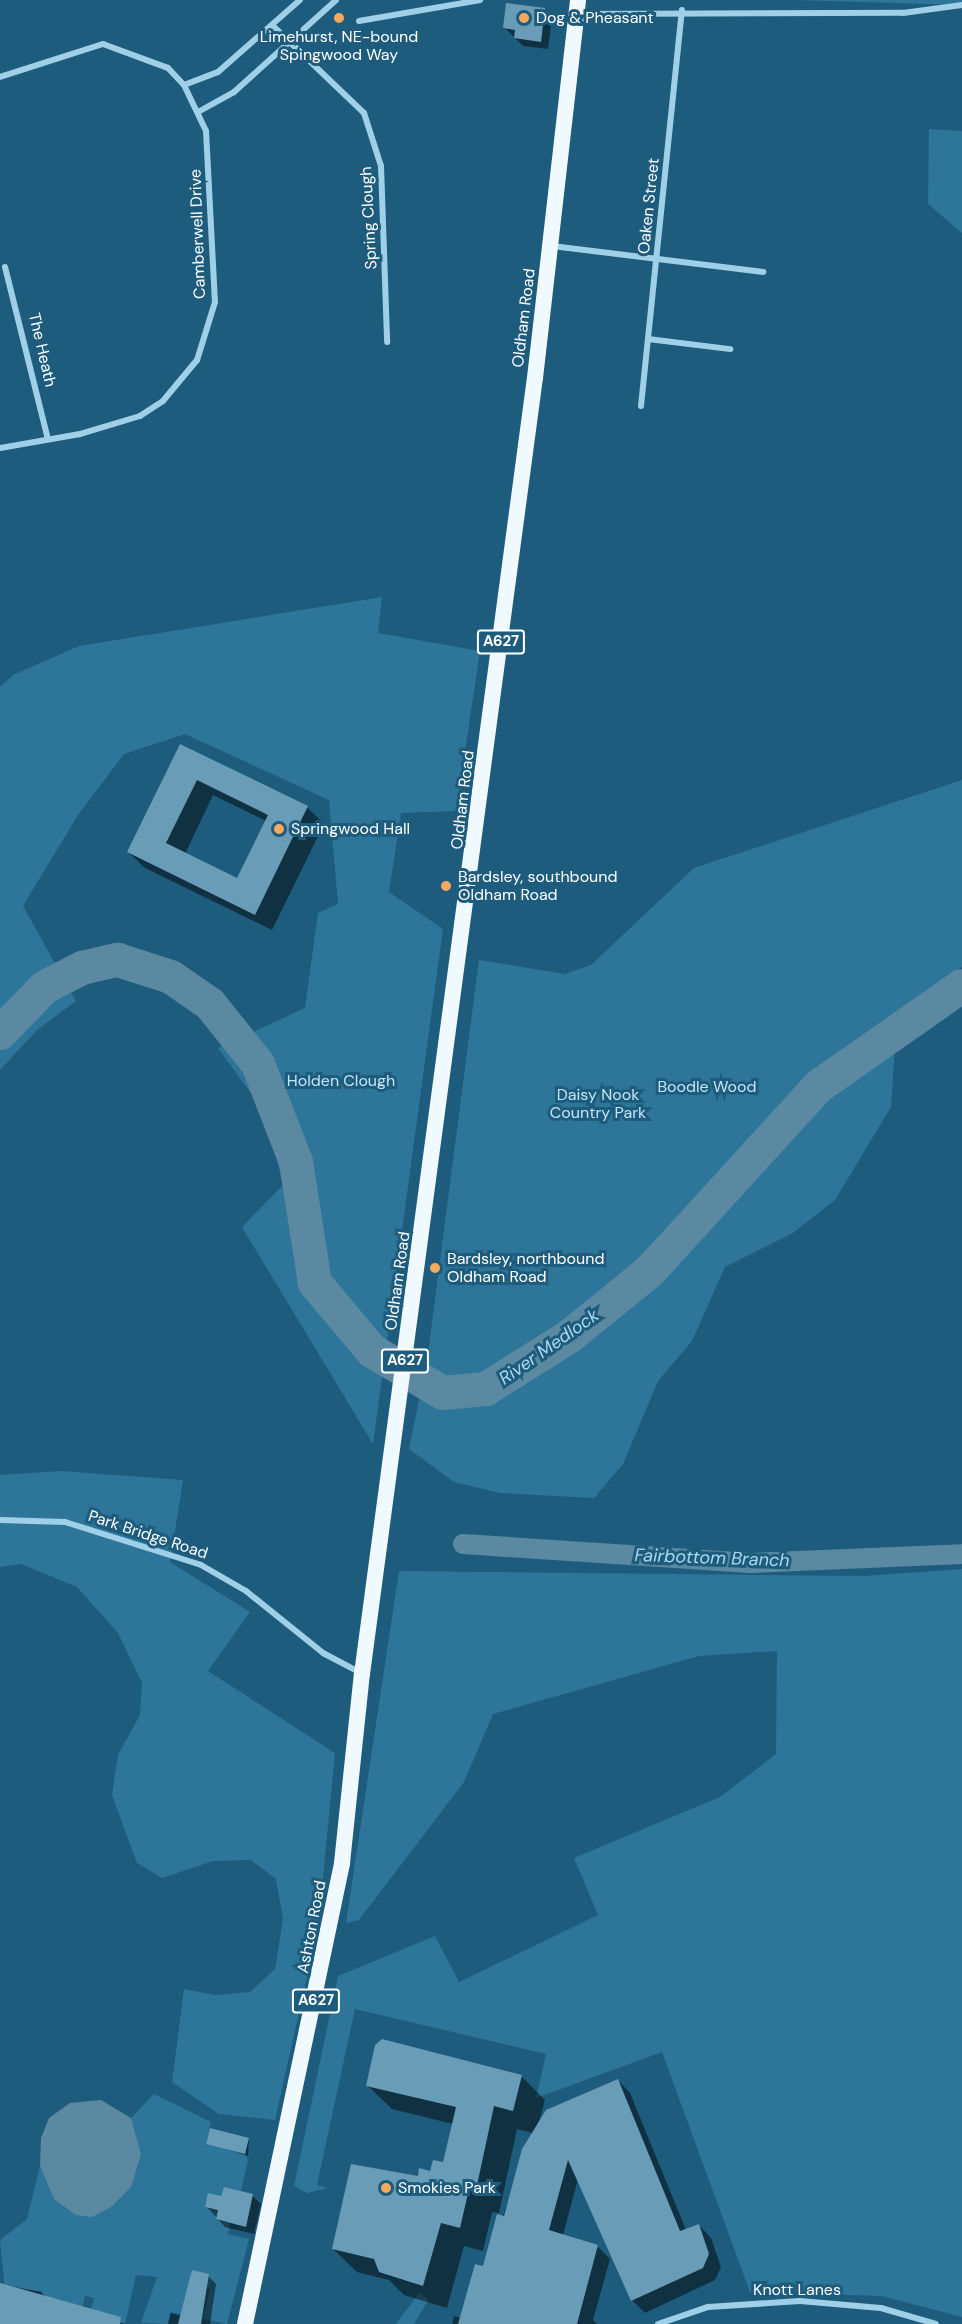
<!DOCTYPE html>
<style>
body{margin:0}
#map{position:relative;width:962px;height:2324px;overflow:hidden;background:#1e5c7d;font-family:"DM Sans",sans-serif}
div>[style]{position:absolute}
.green>*{inset:0;background:#2d769a}
.water>*{inset:0;background:#5b89a2}
.shadow>*{inset:0;background:#0007}
.canal>*{height:20px;margin:-10px;padding:0 10px;transform-origin:10px;border-radius:10px;background:#5b89a2}
.river>*{height:34px;margin:-17px;padding:0 17px;transform-origin:17px;border-radius:17px;background:#5b89a2}
.building>*{inset:0;background:#689cb7}
.minor>*{height:6px;margin:-3px;padding:0 3px;transform-origin:3px;border-radius:3px;background:#a0d0e8}
.trunk>*{height:16px;margin:-8px;padding:0 8px;transform-origin:8px;border-radius:8px;background:#f0f9fe}
.dots>*{width:16px;height:16px;translate:-50% -50%;box-sizing:border-box;border:3px solid #1e5c7d;border-radius:50%}
span{translate:-50% -50%;white-space:nowrap;text-align:center;line-height:1.15;-webkit-text-stroke:6px #1e5c7d;paint-order:stroke}
.shield-label span{padding:2px 4px;background:#1e5c7d;border:2px solid;border-radius:4px;-webkit-text-stroke-width:0}
.shield-label{font-size:15px;color:#fff;font-weight:700}
.poi-label{font-size:16px;color:#fff}
.left{translate:0 -50%;text-align:left}
.street-label{font-size:16px;color:#fff}
.park-label{font-size:16px;color:#c4e5f6}
.water-label{font-size:18px;color:#abd9f0;font-style:italic}
</style>
<div id="map">
<div class="green">
<i style="clip-path:polygon(795px 0,962px 0,962px 5px)"></i>
<i style="clip-path:polygon(929px 129px,962px 131px,962px 233px,928px 204px)"></i>
<i style="clip-path:polygon(382px 597px,378px 633px,480px 651px,456px 811px,401px 813px,389px 892px,443px 929px,373px 1444px,242px 1227px,283px 1185px,266px 1114px,218px 1048px,305px 1008px,318px 913px,338px 904px,329px 800px,185px 734px,124px 754px,78px 815px,23px 906px,76px 1001px,37px 1030px,0 1070px,0 687px,13px 675px,79px 646px)"></i>
<i style="clip-path:polygon(962px 780px,962px 967px,897px 1015px,891px 1107px,835px 1200px,793px 1233px,725px 1267px,692px 1341px,658px 1381px,623px 1464px,594px 1498px,500px 1493px,454px 1482px,409px 1449px,427px 1361px,479px 960px,565px 974px,591px 965px,694px 868px)"></i>
<i style="clip-path:polygon(61px 1471px,183px 1480px,170px 1562px,250px 1612px,208px 1671px,335px 1753px,318px 1928px,275px 2120px,219px 2114px,172px 2082px,184px 1989px,215px 1995px,250px 1992px,275px 1969px,283px 1919px,276px 1879px,251px 1860px,213px 1861px,162px 1878px,137px 1863px,112px 1795px,118px 1755px,140px 1715px,142px 1683px,118px 1633px,77px 1587px,21px 1564px,0 1567px,0 1475px)"></i>
<i style="clip-path:polygon(962px 1569px,962px 2317px,882px 2296px,750px 2292px,662px 2052px,536px 2098px,546px 2054px,355px 2009px,317px 2185px,328px 2188px,307px 2193px,294px 2186px,338px 1976px,435px 1936px,459px 1982px,598px 1915px,574px 1858px,720px 1797px,776px 1754px,777px 1651px,699px 1656px,493px 1714px,464px 1782px,359px 1920px,346px 1923px,399px 1571px,864px 1576px)"></i>
<i style="clip-path:polygon(evenodd,154px 2094px,211px 2122px,206px 2143px,245px 2154px,248px 2160px,241px 2191px,224px 2187px,221px 2196px,209px 2193px,205px 2207px,218px 2210px,216px 2219px,230px 2223px,228px 2234px,249px 2239px,227px 2324px,170px 2312px,168px 2324px,141px 2323px,157px 2277px,136px 2275px,125px 2324px,88px 2324px,94px 2298px,85px 2296px,82px 2308px,41px 2298px,41px 2291px,5px 2290px,0 2240px,27px 2219px,40px 2166px,54px 2199px,141px 2154px,131px 2118px,154px 2094px,205px 2287px,210px 2289px,203px 2317px,182px 2312px,205px 2287px)"></i>
<i style="clip-path:polygon(419px 2293px,429px 2299px,414px 2324px,396px 2324px)"></i>
</div>
<div class="water">
<i style="clip-path:polygon(101px 2100px,131px 2118px,141px 2154px,131px 2187px,111px 2207px,92px 2217px,76px 2215px,54px 2199px,40px 2166px,41px 2138px,49px 2118px,70px 2103px)"></i>
</div>
<div class="shadow">
<i style="clip-path:polygon(544px 9px,552px 17px,548px 49px,523px 46px,505px 28px)"></i>
<i style="clip-path:polygon(evenodd,180px 746px,307px 807px,324px 824px,272px 930px,145px 868px,128px 852px,180px 746px,213px 795px,266px 821px,238px 880px,185px 854px,213px 795px)"></i>
<i style="clip-path:polygon(521px 2076px,545px 2100px,539px 2122px,618px 2080px,630px 2093px,686px 2230px,699px 2225px,711px 2238px,721px 2267px,715px 2280px,645px 2313px,632px 2300px,578px 2179px,563px 2235px,597px 2246px,610px 2259px,593px 2320px,597px 2324px,452px 2324px,454px 2316px,461px 2318px,484px 2268px,533px 2133px,517px 2129px,499px 2213px,492px 2212px,483px 2251px,464px 2246px,447px 2308px,404px 2295px,389px 2280px,357px 2272px,333px 2249px,444px 2164px,453px 2124px,392px 2109px,368px 2086px)"></i>
<i style="clip-path:polygon(249px 2139px,248px 2156px,208px 2143px)"></i>
<i style="clip-path:polygon(225px 2188px,253px 2196px,261px 2204px,254px 2234px,225px 2227px,207px 2207px,223px 2198px)"></i>
<i style="clip-path:polygon(208px 2276px,216px 2284px,210px 2324px,168px 2324px,171px 2313px,182px 2316px)"></i>
<i style="clip-path:polygon(0 2284px,41px 2292px,49px 2300px,125px 2324px,0 2324px)"></i>
</div>
<div class="canal">
<i style="left:463px;top:1544px;width:288px;rotate:3.8deg"></i>
<i style="left:750px;top:1563px;width:212px;rotate:-2.4deg"></i>
</div>
<div class="river">
<i style="left:0;top:1033px;width:64px;rotate:-45.6deg"></i>
<i style="left:45px;top:987px;width:42px;rotate:-27.2deg"></i>
<i style="left:82px;top:968px;width:37px;rotate:-13deg"></i>
<i style="left:118px;top:960px;width:56px;rotate:17.8deg"></i>
<i style="left:171px;top:977px;width:47px;rotate:34.7deg"></i>
<i style="left:210px;top:1004px;width:77px;rotate:51.3deg"></i>
<i style="left:258px;top:1064px;width:105px;rotate:68.8deg"></i>
<i style="left:296px;top:1162px;width:122px;rotate:81.1deg"></i>
<i style="left:315px;top:1283px;width:89px;rotate:50deg"></i>
<i style="left:372px;top:1351px;width:82px;rotate:30.6deg"></i>
<i style="left:443px;top:1393px;width:43px;rotate:-5.3deg"></i>
<i style="left:486px;top:1389px;width:99px;rotate:-32.2deg"></i>
<i style="left:570px;top:1336px;width:103px;rotate:-39.1deg"></i>
<i style="left:650px;top:1271px;width:251px;rotate:-47.6deg"></i>
<i style="left:819px;top:1086px;width:174px;rotate:-35deg"></i>
</div>
<div class="building">
<i style="clip-path:polygon(506px 3px,545px 8px,541px 42px,514px 38px,515px 30px,503px 28px)"></i>
<i style="clip-path:polygon(evenodd,180px 744px,308px 806px,255px 915px,127px 852px,180px 744px,197px 780px,268px 815px,237px 878px,166px 843px,197px 780px)"></i>
<i style="clip-path:polygon(382px 2039px,522px 2075px,513px 2111px,494px 2106px,476px 2190px,469px 2189px,460px 2228px,441px 2223px,423px 2286px,379px 2272px,374px 2259px,332px 2249px,351px 2164px,418px 2176px,419px 2168px,430px 2171px,433px 2160px,443px 2162px,456px 2107px,366px 2086px,375px 2045px)"></i>
<i style="clip-path:polygon(618px 2079px,680px 2231px,699px 2224px,709px 2254px,703px 2268px,631px 2301px,568px 2160px,549px 2230px,598px 2245px,577px 2324px,458px 2324px,475px 2264px,483px 2266px,497px 2214px,504px 2216px,522px 2149px,546px 2110px)"></i>
<i style="clip-path:polygon(210px 2128px,249px 2138px,245px 2154px,206px 2144px)"></i>
<i style="clip-path:polygon(224px 2187px,253px 2194px,246px 2227px,216px 2219px,218px 2210px,205px 2207px,208px 2193px,221px 2196px)"></i>
<i style="clip-path:polygon(192px 2270px,209px 2274px,201px 2324px,178px 2324px)"></i>
<i style="clip-path:polygon(0 2283px,121px 2317px,120px 2324px,0 2324px)"></i>
</div>
<div class="minor">
<i style="left:579px;top:14px;width:324px;rotate:-0.2deg"></i>
<i style="left:903px;top:13px;width:60px;rotate:-7.7deg"></i>
<i style="left:359px;top:21px;width:123px;rotate:-9.8deg"></i>
<i style="left:273px;top:26px;width:126px;rotate:43.7deg"></i>
<i style="left:364px;top:113px;width:56px;rotate:72.2deg"></i>
<i style="left:381px;top:166px;width:176px;rotate:88deg"></i>
<i style="left:0;top:77px;width:108px;rotate:-17.8deg"></i>
<i style="left:103px;top:44px;width:69px;rotate:20.3deg"></i>
<i style="left:168px;top:68px;width:23px;rotate:47deg"></i>
<i style="left:184px;top:85px;width:51px;rotate:64.4deg"></i>
<i style="left:206px;top:131px;width:171px;rotate:87deg"></i>
<i style="left:215px;top:302px;width:61px;rotate:107.2deg"></i>
<i style="left:197px;top:360px;width:53px;rotate:129.7deg"></i>
<i style="left:163px;top:401px;width:27px;rotate:147deg"></i>
<i style="left:140px;top:416px;width:63px;rotate:163.3deg"></i>
<i style="left:80px;top:434px;width:81px;rotate:170.1deg"></i>
<i style="left:184px;top:85px;width:36px;rotate:-21deg"></i>
<i style="left:218px;top:72px;width:109px;rotate:-41.3deg"></i>
<i style="left:198px;top:112px;width:41px;rotate:-29.1deg"></i>
<i style="left:234px;top:92px;width:137px;rotate:-42deg"></i>
<i style="left:552px;top:246px;width:213px;rotate:7deg"></i>
<i style="left:5px;top:267px;width:177px;rotate:76deg"></i>
<i style="left:648px;top:339px;width:83px;rotate:7deg"></i>
<i style="left:641px;top:406px;width:398px;rotate:-84.1deg"></i>
<i style="left:0;top:1520px;width:65px;rotate:1.8deg"></i>
<i style="left:65px;top:1522px;width:143px;rotate:17.5deg"></i>
<i style="left:201px;top:1565px;width:52px;rotate:30deg"></i>
<i style="left:246px;top:1591px;width:99px;rotate:38.8deg"></i>
<i style="left:323px;top:1653px;width:41px;rotate:27.8deg"></i>
<i style="left:658px;top:2324px;width:53px;rotate:-18.8deg"></i>
<i style="left:708px;top:2307px;width:92px;rotate:-3.7deg"></i>
<i style="left:800px;top:2301px;width:81px;rotate:4.9deg"></i>
<i style="left:881px;top:2308px;width:57px;rotate:16.2deg"></i>
</div>
<div class="trunk">
<i style="left:245px;top:2324px;width:471px;rotate:-78.1deg"></i>
<i style="left:342px;top:1863px;width:190px;rotate:-84deg"></i>
<i style="left:362px;top:1674px;width:1307px;rotate:-82.4deg"></i>
<i style="left:535px;top:378px;width:380px;rotate:-83.5deg"></i>
</div>
<div class="dots">
<i style="left:339px;top:18px;background:#f7aa5f"></i>
<i style="left:524px;top:18px;background:#f7aa5f"></i>
<i style="left:279px;top:829px;background:#f7aa5f"></i>
<i style="left:446px;top:886px;background:#f7aa5f"></i>
<i style="left:435px;top:1268px;background:#f7aa5f"></i>
<i style="left:386px;top:2188px;background:#f7aa5f"></i>
</div>
<div class="shield-label">
<span style="left:501px;top:642px">A627</span>
<span style="left:405px;top:1361px">A627</span>
<span style="left:316px;top:2001px">A627</span>
</div>
<div class="poi-label">
<span class="left" style="left:536px;top:18px">Dog &amp; Pheasant</span>
<span style="left:339px;top:46px">Limehurst, NE-bound<br>Spingwood Way</span>
<span class="left" style="left:291px;top:829px">Springwood Hall</span>
<span class="left" style="left:458px;top:886px">Bardsley, southbound<br>Oldham Road</span>
<span class="left" style="left:447px;top:1268px">Bardsley, northbound<br>Oldham Road</span>
<span class="left" style="left:398px;top:2188px">Smokies Park</span>
</div>
<div class="street-label">
<span style="left:649px;top:206px;rotate:-84deg">Oaken Street</span>
<span style="left:369px;top:218px;rotate:-93deg">Spring Clough</span>
<span style="left:198px;top:234px;rotate:-92deg">Camberwell Drive</span>
<span style="left:524px;top:318px;rotate:-83deg">Oldham Road</span>
<span style="left:42px;top:350px;rotate:77deg">The Heath</span>
<span style="left:463px;top:800px;rotate:-83deg">Oldham Road</span>
<span style="left:398px;top:1281px;rotate:-82deg">Oldham Road</span>
<span style="left:148px;top:1535px;rotate:18deg">Park Bridge Road</span>
<span style="left:312px;top:1927px;rotate:-79deg">Ashton Road</span>
<span style="left:797px;top:2290px">Knott Lanes</span>
</div>
<div class="park-label">
<span style="left:341px;top:1081px">Holden Clough</span>
<span style="left:707px;top:1087px">Boodle Wood</span>
<span style="left:598px;top:1104px">Daisy Nook<br>Country Park</span>
</div>
<div class="water-label">
<span style="left:549px;top:1347px;rotate:-35deg">River Medlock</span>
<span style="left:712px;top:1558px;rotate:2deg">Fairbottom Branch</span>
</div>
</div>
